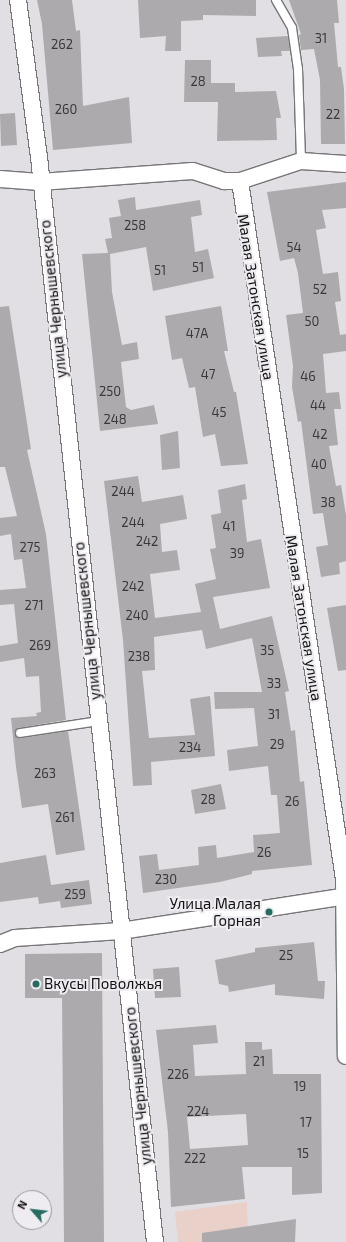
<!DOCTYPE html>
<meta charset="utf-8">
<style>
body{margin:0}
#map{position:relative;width:346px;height:1242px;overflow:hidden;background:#e1dfe3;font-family:"Exo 2",sans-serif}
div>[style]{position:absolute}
.commercial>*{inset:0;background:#e9d0c9}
.building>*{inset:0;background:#adaaad}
.roads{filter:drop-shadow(1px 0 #777578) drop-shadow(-1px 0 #777578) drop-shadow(0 1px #777578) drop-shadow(0 -1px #777578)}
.lane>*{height:8px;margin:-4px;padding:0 4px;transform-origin:4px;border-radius:4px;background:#fff}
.street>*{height:16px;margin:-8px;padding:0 8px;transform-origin:8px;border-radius:8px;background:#fff}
.dots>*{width:11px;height:11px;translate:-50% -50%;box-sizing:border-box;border:2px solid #eeecf0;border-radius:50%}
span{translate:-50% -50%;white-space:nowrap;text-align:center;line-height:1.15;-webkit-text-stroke:4px #eeecf0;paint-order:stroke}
.number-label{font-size:13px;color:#3a393a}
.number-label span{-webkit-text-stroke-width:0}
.street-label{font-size:15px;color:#141314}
.poi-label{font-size:15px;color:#141314}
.right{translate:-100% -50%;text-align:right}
.left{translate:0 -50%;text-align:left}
.north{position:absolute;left:12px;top:1190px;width:40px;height:40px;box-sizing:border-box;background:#eeecf0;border:1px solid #979598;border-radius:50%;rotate:298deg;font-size:11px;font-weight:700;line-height:16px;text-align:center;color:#141314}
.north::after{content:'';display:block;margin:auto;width:14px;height:18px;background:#256b60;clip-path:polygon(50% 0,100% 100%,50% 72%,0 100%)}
</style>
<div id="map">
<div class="commercial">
<i style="clip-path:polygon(247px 1202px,248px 1242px,178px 1242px,175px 1212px)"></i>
</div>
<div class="building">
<i style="clip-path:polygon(37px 0,72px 0,76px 31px,80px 30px,83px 106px,129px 97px,132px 143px,53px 150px,42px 24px)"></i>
<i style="clip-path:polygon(138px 0,256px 0,256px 16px,203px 15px,203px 20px,181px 21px,181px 51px,165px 51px,166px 36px,140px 38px)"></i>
<i style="clip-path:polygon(289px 0,337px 0,339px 23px,334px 23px,338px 67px,341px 67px,344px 89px,345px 144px,321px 144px,320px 80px,314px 49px,301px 50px,299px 35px,301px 34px)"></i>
<i style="clip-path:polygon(288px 36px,290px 51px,281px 51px,282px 56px,258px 57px,256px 38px)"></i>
<i style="clip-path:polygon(185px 60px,211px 60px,211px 83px,235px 83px,235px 92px,276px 91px,281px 118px,276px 118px,277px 140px,217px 141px,218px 102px,184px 102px)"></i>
<i style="clip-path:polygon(15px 113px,17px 145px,1px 146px,0 114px)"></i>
<i style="clip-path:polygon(346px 182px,346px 208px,322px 210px,326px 228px,316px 230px,323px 274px,338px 272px,341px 301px,335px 302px,340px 335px,346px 334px,346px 351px,323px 354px,326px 393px,339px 392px,341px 409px,334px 409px,338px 445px,329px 446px,336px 486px,341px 485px,346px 515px,346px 561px,339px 563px,340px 574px,321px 577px,316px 547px,328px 545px,323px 513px,313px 514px,301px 421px,298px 422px,292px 387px,293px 366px,286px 315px,303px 313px,298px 273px,294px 258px,280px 261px,267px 192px)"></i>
<i style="clip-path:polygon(135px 197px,136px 210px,200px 200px,202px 215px,191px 217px,195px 252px,208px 249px,214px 278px,153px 291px,146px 247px,110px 254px,112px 292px,122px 345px,137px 342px,139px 359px,121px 362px,126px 407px,131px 410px,154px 405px,158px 424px,100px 431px,82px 254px,108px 253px,105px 239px,112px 238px,109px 218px,121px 216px,118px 200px)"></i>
<i style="clip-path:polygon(9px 306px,31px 449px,27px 450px,46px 534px,66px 720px,19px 728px,15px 733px,21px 738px,68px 731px,85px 850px,56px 855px,48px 804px,22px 808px,16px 767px,11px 718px,37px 716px,36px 713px,41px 712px,39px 676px,26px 677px,24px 658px,0 662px,0 646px,18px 643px,14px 604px,0 605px,0 590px,26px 588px,22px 559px,14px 560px,11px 534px,0 536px,0 518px,17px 516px,5px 467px,0 467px,0 307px)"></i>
<i style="clip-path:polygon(221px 306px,228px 351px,224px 351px,234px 392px,236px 392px,248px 464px,221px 466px,215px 434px,203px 437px,195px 387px,189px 388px,182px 358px,172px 360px,165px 316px)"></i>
<i style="clip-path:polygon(178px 431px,180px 468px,162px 470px,160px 435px)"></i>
<i style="clip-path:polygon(138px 476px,142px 502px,183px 495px,187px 519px,160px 524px,162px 552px,177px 550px,180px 570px,150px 574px,155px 618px,201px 612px,195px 584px,216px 579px,210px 549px,216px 548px,211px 515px,221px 513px,218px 490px,245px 484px,247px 499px,242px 500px,247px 542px,261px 539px,270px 588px,213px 597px,220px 629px,272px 616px,289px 691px,285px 692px,291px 731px,295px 730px,300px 782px,304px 781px,312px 865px,252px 871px,252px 874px,220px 882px,143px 893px,139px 856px,157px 854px,159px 870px,199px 865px,198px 847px,216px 845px,217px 858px,254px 852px,253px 835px,280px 833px,277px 795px,271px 795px,268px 766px,229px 771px,227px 750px,258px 746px,254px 708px,215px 709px,214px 692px,262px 692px,252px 638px,206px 649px,202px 630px,154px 637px,155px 670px,142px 671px,149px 738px,195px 735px,190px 699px,210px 696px,215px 756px,151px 762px,152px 785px,133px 786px,123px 640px,104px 481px)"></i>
<i style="clip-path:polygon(346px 605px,346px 670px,338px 671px,327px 608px)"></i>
<i style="clip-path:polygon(221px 784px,226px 809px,195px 814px,191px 790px)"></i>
<i style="clip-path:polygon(46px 855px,51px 885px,89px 880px,92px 904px,61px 908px,60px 901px,39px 904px,38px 897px,0 902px,0 863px)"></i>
<i style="clip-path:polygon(314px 942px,318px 981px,325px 981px,324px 999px,275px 995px,275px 984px,229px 992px,228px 986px,219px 984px,215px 960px,255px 952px,255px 948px)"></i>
<i style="clip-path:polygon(102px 953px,104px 1242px,64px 1242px,62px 998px,25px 998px,25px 954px)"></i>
<i style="clip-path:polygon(179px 967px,181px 997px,155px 998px,153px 969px)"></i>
<i style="clip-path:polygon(evenodd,216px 1025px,218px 1043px,193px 1045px,195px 1076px,246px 1074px,245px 1042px,262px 1042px,262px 1050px,272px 1049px,273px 1074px,321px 1074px,322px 1193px,292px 1195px,292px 1167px,242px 1167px,245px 1199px,171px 1207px,168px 1132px,156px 1030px,216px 1025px,246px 1114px,248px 1145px,190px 1149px,187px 1117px,246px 1114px)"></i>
<i style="clip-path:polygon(296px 1219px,295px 1242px,202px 1242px,202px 1233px)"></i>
</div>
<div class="roads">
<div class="lane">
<i style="left:276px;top:0;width:32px;rotate:60deg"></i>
<i style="left:292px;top:28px;width:41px;rotate:81.7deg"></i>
<i style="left:298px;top:69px;width:92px;rotate:88.1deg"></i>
<i style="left:20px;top:733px;width:79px;rotate:-8.7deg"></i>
</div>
<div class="street">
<i style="left:18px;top:0;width:158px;rotate:82.4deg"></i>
<i style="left:39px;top:157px;width:1091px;rotate:83.9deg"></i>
<i style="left:0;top:179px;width:40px;rotate:4.3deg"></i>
<i style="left:40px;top:182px;width:153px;rotate:-4.1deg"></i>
<i style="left:193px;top:171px;width:33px;rotate:18deg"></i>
<i style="left:224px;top:181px;width:16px"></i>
<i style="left:240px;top:181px;width:64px;rotate:-18.2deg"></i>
<i style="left:301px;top:161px;width:45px;rotate:3.8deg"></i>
<i style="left:240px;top:181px;width:706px;rotate:81.53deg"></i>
<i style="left:344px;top:879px;width:177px;rotate:89.4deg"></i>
<i style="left:0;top:944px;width:16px;rotate:-22deg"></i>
<i style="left:15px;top:938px;width:106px;rotate:-3.8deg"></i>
<i style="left:121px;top:931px;width:228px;rotate:-8.8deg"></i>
</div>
</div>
<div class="dots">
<i style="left:269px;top:912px;background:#256b60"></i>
<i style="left:36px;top:984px;background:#256b60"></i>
</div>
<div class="number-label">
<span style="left:321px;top:38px">31</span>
<span style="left:62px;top:44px">262</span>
<span style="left:198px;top:81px">28</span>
<span style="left:66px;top:109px">260</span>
<span style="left:333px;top:114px">22</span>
<span style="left:135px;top:225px">258</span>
<span style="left:294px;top:247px">54</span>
<span style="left:198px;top:267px">51</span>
<span style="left:160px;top:270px">51</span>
<span style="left:320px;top:289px">52</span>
<span style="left:312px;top:321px">50</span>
<span style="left:197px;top:333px">47А</span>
<span style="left:208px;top:374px">47</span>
<span style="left:308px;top:376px">46</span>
<span style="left:110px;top:391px">250</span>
<span style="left:318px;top:405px">44</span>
<span style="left:219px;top:412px">45</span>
<span style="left:115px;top:419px">248</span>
<span style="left:320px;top:434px">42</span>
<span style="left:319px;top:464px">40</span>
<span style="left:123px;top:491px">244</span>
<span style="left:328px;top:502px">38</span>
<span style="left:133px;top:522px">244</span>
<span style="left:229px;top:526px">41</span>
<span style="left:147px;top:541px">242</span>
<span style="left:30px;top:547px">275</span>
<span style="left:237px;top:553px">39</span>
<span style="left:133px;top:586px">242</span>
<span style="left:34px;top:605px">271</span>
<span style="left:137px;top:615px">240</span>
<span style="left:40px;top:645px">269</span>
<span style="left:267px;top:650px">35</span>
<span style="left:139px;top:656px">238</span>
<span style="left:274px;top:683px">33</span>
<span style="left:274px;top:714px">31</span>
<span style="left:277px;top:744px">29</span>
<span style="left:190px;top:747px">234</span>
<span style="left:45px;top:773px">263</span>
<span style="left:208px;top:799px">28</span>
<span style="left:292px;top:801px">26</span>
<span style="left:65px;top:817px">261</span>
<span style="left:264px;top:852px">26</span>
<span style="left:166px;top:879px">230</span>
<span style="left:75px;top:894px">259</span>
<span style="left:286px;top:955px">25</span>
<span style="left:259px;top:1061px">21</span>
<span style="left:178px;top:1074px">226</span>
<span style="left:300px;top:1086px">19</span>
<span style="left:198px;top:1111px">224</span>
<span style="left:306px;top:1122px">17</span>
<span style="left:303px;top:1153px">15</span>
<span style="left:195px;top:1158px">222</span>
</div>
<div class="street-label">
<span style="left:256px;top:297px;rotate:81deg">Малая Затонская улица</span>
<span style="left:53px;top:299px;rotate:-96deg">улица Чернышевского</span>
<span style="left:304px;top:618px;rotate:81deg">Малая Затонская улица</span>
<span style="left:87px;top:621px;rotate:-96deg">улица Чернышевского</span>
<span style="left:138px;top:1086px;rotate:-96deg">улица Чернышевского</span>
</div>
<div class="poi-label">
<span class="right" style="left:261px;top:912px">Улица Малая<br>Горная</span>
<span class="left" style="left:44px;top:984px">Вкусы Поволжья</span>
</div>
<div class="north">N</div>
</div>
